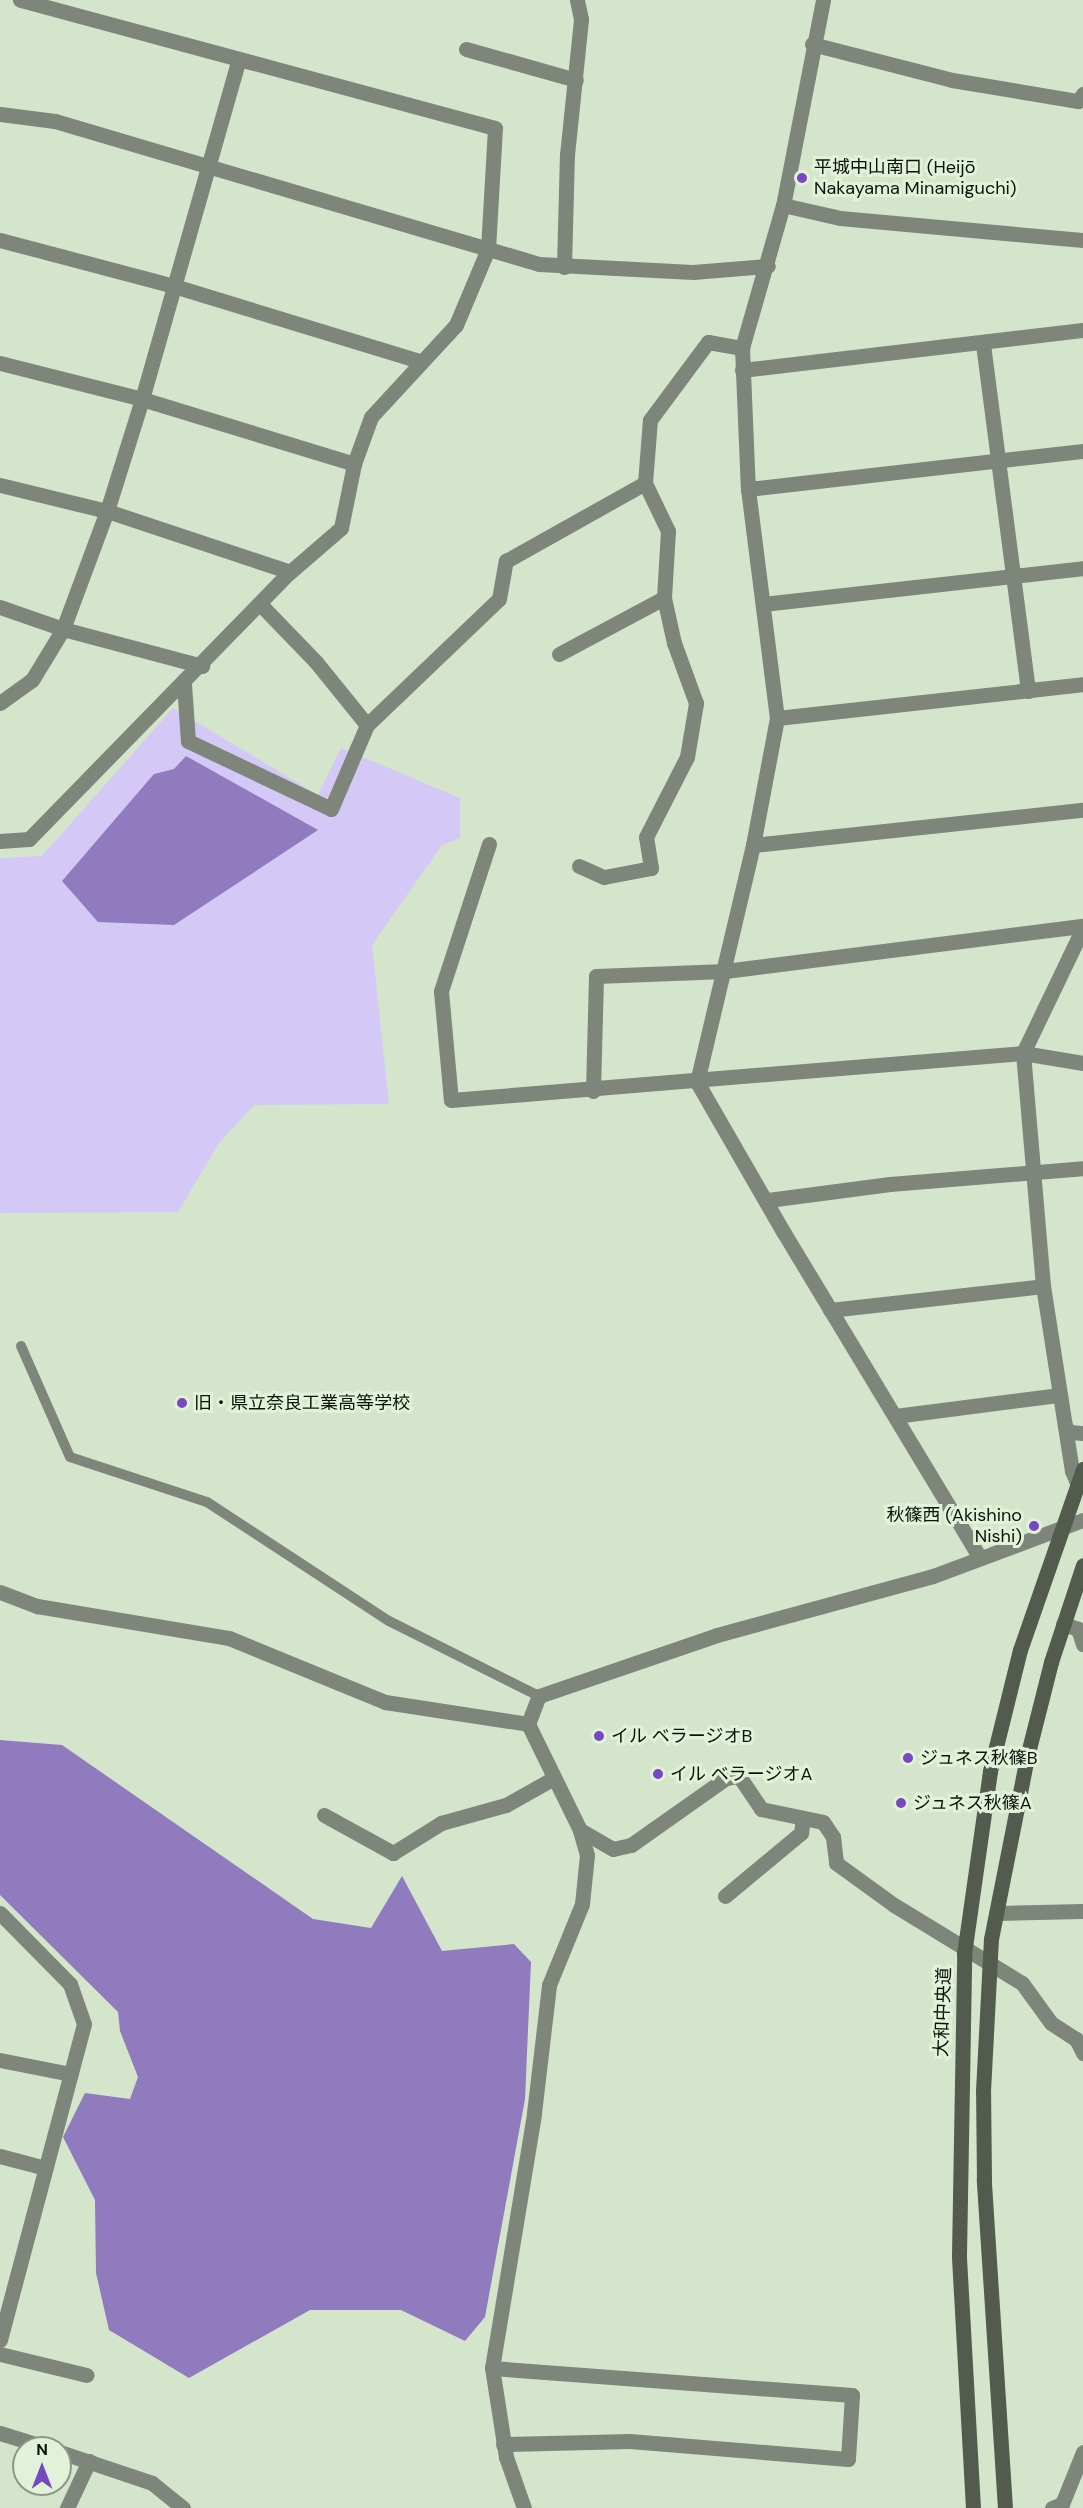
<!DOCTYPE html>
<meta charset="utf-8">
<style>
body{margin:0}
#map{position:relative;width:1083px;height:2508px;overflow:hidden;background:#d4e5cc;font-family:"DM Sans","Noto Sans JP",sans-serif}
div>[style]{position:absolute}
.green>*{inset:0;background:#d4c8f6}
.water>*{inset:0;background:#8f7bbe}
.lane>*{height:10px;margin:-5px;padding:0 5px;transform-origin:5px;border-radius:5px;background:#7e857b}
.street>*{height:15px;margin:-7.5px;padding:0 7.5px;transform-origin:7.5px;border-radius:7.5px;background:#7e857b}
.secondary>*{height:15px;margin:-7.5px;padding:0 7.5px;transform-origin:7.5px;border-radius:7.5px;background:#525b4d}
.dots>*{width:16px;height:16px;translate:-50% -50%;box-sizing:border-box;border:3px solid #e1f2d9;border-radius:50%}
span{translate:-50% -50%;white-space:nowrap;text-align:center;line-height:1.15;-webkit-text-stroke:6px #e1f2d9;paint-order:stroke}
.poi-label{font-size:18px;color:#0d120a}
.left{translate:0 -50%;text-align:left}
.right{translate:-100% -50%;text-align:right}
.street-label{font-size:18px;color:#0d120a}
.north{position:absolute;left:12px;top:2436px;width:60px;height:60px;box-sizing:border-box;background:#e1f2d9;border:2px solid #8c9886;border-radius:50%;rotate:0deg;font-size:16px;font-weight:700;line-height:24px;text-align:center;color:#0d120a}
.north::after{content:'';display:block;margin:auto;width:21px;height:27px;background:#7649c1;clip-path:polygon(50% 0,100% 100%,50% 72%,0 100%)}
</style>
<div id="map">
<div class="green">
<i style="clip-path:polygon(173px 708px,318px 795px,341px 748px,460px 798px,460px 838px,442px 845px,372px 945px,389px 1104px,254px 1105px,219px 1143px,178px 1212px,0 1213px,0 858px,42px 856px)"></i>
</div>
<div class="water">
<i style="clip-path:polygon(186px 756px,318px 830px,174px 925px,98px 922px,62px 881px,154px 774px,174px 769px)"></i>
<i style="clip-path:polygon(0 1740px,62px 1745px,313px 1919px,371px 1928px,402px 1876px,442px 1951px,514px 1944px,531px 1962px,525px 2099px,485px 2317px,465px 2341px,401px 2310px,310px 2310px,189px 2378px,109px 2330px,96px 2273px,95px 2200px,63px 2137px,85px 2093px,130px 2099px,138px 2077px,120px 2031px,118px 2012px,0 1895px)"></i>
</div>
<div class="lane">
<i style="left:21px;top:1346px;width:121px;rotate:66.2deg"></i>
<i style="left:70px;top:1457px;width:144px;rotate:18.2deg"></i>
<i style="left:207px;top:1502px;width:217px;rotate:33.2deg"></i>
<i style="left:389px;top:1621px;width:168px;rotate:26.6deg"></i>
</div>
<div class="street">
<i style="left:823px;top:0;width:209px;rotate:101deg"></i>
<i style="left:783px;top:205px;width:149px;rotate:106deg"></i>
<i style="left:742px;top:348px;width:141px;rotate:87.6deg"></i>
<i style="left:748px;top:489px;width:231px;rotate:82.8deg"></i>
<i style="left:777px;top:718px;width:129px;rotate:100.7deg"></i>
<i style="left:753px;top:845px;width:244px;rotate:103.3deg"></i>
<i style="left:697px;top:1082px;width:174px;rotate:60.1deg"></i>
<i style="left:784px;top:1233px;width:377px;rotate:58.9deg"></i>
<i style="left:812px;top:44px;width:145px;rotate:14.4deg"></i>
<i style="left:952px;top:80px;width:128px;rotate:9.5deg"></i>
<i style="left:1078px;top:101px;width:9px;rotate:-54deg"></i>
<i style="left:466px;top:49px;width:114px;rotate:15.7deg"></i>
<i style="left:0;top:114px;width:55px;rotate:7.3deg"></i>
<i style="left:55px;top:121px;width:505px;rotate:16.46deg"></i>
<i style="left:539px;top:264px;width:154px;rotate:3deg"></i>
<i style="left:693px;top:272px;width:75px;rotate:-4.6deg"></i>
<i style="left:783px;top:205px;width:58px;rotate:12.8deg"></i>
<i style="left:840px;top:218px;width:244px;rotate:5.2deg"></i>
<i style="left:0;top:240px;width:180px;rotate:14.8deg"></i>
<i style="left:174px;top:286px;width:257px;rotate:17deg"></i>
<i style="left:564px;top:267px;width:112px;rotate:-88.5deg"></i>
<i style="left:567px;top:155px;width:137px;rotate:-84.1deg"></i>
<i style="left:581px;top:19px;width:19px;rotate:-102deg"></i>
<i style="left:983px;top:344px;width:350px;rotate:82.6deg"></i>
<i style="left:0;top:363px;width:146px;rotate:14.2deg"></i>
<i style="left:142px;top:399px;width:222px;rotate:17deg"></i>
<i style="left:742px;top:370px;width:343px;rotate:-6.7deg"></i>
<i style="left:0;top:485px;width:110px;rotate:13.7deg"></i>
<i style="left:107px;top:511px;width:193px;rotate:18.4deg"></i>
<i style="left:748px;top:489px;width:337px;rotate:-6.5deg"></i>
<i style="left:260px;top:604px;width:81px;rotate:46deg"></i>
<i style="left:316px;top:662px;width:81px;rotate:51deg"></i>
<i style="left:763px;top:604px;width:322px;rotate:-6.4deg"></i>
<i style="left:0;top:607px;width:67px;rotate:19.2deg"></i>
<i style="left:63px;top:629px;width:144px;rotate:14.9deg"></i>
<i style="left:559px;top:654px;width:119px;rotate:-28.1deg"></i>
<i style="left:184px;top:684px;width:57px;rotate:86deg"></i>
<i style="left:188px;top:741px;width:158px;rotate:25.4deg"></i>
<i style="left:331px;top:809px;width:91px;rotate:-66.8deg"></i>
<i style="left:367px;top:725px;width:182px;rotate:-43.7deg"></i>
<i style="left:499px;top:599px;width:39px;rotate:-80deg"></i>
<i style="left:506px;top:561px;width:159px;rotate:-29.3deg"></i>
<i style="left:0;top:703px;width:39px;rotate:-36deg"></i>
<i style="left:32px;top:680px;width:60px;rotate:-58.7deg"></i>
<i style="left:63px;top:629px;width:126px;rotate:-69.6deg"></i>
<i style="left:107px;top:511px;width:117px;rotate:-72.6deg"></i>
<i style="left:142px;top:399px;width:351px;rotate:-74.1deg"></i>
<i style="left:777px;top:718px;width:308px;rotate:-6.3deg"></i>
<i style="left:0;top:841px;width:29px;rotate:-4deg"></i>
<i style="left:29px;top:839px;width:373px;rotate:-45.7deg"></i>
<i style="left:290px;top:572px;width:67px;rotate:-40.8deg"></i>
<i style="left:341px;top:528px;width:65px;rotate:-78.5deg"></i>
<i style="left:354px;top:464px;width:50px;rotate:-70.1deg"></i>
<i style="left:371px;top:417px;width:125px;rotate:-47.3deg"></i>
<i style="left:456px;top:325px;width:82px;rotate:-67.2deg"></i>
<i style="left:488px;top:249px;width:121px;rotate:-86.7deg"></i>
<i style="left:495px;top:128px;width:492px;rotate:-164.9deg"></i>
<i style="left:489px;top:844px;width:155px;rotate:108.1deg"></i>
<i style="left:441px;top:991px;width:109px;rotate:84.8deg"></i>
<i style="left:451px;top:1100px;width:574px;rotate:-4.7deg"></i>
<i style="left:1023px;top:1053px;width:61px;rotate:9.5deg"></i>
<i style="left:753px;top:845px;width:332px;rotate:-6.1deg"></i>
<i style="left:579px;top:866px;width:27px;rotate:24deg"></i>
<i style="left:604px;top:877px;width:48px;rotate:-10.8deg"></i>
<i style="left:651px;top:868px;width:31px;rotate:-99deg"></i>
<i style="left:646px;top:837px;width:90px;rotate:-62.9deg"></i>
<i style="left:687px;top:757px;width:55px;rotate:-80.5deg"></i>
<i style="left:696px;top:703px;width:64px;rotate:-110.1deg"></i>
<i style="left:674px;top:643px;width:46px;rotate:-102.5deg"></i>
<i style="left:664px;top:598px;width:67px;rotate:-86.6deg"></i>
<i style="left:668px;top:531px;width:53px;rotate:-115.6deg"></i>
<i style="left:645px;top:483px;width:63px;rotate:-85.5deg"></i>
<i style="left:650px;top:420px;width:97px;rotate:-53.4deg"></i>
<i style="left:708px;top:342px;width:35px;rotate:10deg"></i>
<i style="left:593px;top:1091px;width:115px;rotate:-88.5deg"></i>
<i style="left:596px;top:976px;width:129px;rotate:-2.2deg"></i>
<i style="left:725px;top:971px;width:361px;rotate:-7.2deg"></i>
<i style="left:768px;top:1200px;width:123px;rotate:-7.5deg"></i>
<i style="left:890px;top:1184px;width:194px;rotate:-4.7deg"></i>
<i style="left:830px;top:1310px;width:214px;rotate:-6.4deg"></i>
<i style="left:895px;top:1416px;width:166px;rotate:-7.3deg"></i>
<i style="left:1065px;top:1426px;width:7px;rotate:56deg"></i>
<i style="left:1069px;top:1432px;width:14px;rotate:4deg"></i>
<i style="left:1078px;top:1485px;width:15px;rotate:-113deg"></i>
<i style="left:1072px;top:1471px;width:187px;rotate:-98.9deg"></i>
<i style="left:1043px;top:1286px;width:234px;rotate:-94.9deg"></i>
<i style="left:1023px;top:1053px;width:139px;rotate:-64.4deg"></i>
<i style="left:0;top:1592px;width:40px;rotate:21deg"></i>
<i style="left:37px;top:1606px;width:195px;rotate:9.5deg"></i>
<i style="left:229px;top:1638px;width:169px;rotate:22.3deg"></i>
<i style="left:385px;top:1702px;width:145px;rotate:8.7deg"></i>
<i style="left:1063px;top:1624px;width:16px;rotate:18deg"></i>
<i style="left:1078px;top:1629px;width:16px;rotate:72deg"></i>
<i style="left:324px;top:1815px;width:79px;rotate:28.8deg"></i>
<i style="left:393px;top:1853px;width:57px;rotate:-32deg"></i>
<i style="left:441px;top:1823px;width:67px;rotate:-15.5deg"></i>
<i style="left:506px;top:1805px;width:55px;rotate:-29.4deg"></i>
<i style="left:580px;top:1830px;width:38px;rotate:30deg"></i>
<i style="left:613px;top:1849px;width:18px;rotate:-13deg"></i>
<i style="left:631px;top:1845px;width:116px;rotate:-35.2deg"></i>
<i style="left:726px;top:1778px;width:13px;rotate:-9deg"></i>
<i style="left:739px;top:1776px;width:40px;rotate:56deg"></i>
<i style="left:761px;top:1809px;width:63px;rotate:11.8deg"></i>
<i style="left:823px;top:1822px;width:18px;rotate:56deg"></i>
<i style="left:833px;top:1837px;width:26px;rotate:83deg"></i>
<i style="left:836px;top:1863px;width:72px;rotate:35.9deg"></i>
<i style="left:894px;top:1905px;width:150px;rotate:31.4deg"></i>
<i style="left:1022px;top:1983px;width:49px;rotate:54.1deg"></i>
<i style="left:1051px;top:2023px;width:30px;rotate:33deg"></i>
<i style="left:1076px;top:2039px;width:16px;rotate:63deg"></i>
<i style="left:725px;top:1896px;width:99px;rotate:-39.7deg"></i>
<i style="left:801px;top:1833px;width:14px;rotate:-82deg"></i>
<i style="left:0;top:1913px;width:100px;rotate:45.4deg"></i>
<i style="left:70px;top:1984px;width:42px;rotate:70.7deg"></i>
<i style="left:84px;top:2024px;width:327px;rotate:104.9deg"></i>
<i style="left:997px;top:1913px;width:86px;rotate:-1.3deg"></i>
<i style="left:0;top:2060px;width:72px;rotate:11.2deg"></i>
<i style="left:0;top:2156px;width:47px;rotate:14.9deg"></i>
<i style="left:0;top:2354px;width:89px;rotate:13.6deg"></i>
<i style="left:492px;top:2368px;width:361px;rotate:4.3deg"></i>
<i style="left:852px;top:2395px;width:64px;rotate:93.6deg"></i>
<i style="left:848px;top:2459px;width:219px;rotate:-175.3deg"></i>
<i style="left:630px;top:2441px;width:127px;rotate:178.6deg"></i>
<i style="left:0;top:2433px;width:50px;rotate:17.4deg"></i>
<i style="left:60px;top:2452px;width:97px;rotate:18.6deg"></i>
<i style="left:152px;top:2483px;width:40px;rotate:39deg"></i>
<i style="left:67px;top:2508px;width:52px;rotate:-64.9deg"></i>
<i style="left:524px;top:2508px;width:54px;rotate:-109.4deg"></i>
<i style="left:506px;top:2457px;width:90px;rotate:-98.9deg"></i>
<i style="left:492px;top:2368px;width:258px;rotate:-80.6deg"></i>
<i style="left:534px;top:2113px;width:129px;rotate:-83.3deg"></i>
<i style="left:549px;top:1985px;width:87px;rotate:-67.8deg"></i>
<i style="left:582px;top:1904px;width:49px;rotate:-84.2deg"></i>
<i style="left:587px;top:1855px;width:26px;rotate:-106deg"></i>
<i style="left:580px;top:1830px;width:118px;rotate:-116.1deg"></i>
<i style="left:528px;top:1724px;width:30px;rotate:-69deg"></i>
<i style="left:539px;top:1696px;width:188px;rotate:-18.9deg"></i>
<i style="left:717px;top:1635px;width:224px;rotate:-15.3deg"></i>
<i style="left:933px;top:1576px;width:160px;rotate:-20.5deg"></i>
<i style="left:1052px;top:2508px;width:11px;rotate:-22deg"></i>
<i style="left:1062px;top:2504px;width:56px;rotate:-68deg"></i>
</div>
<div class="secondary">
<i style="left:973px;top:2508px;width:253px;rotate:-93.2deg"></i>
<i style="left:959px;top:2255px;width:301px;rotate:-89deg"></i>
<i style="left:964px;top:1954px;width:185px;rotate:-81.9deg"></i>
<i style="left:990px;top:1771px;width:125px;rotate:-76.1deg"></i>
<i style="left:1020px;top:1650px;width:192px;rotate:-70.8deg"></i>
<i style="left:1005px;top:2508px;width:329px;rotate:-93.7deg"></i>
<i style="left:984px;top:2180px;width:89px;rotate:-90.6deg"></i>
<i style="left:983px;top:2091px;width:152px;rotate:-87deg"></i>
<i style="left:991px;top:1939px;width:186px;rotate:-78.8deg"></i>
<i style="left:1027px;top:1757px;width:98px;rotate:-75.8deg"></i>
<i style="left:1051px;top:1662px;width:102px;rotate:-71.7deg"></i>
</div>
<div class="dots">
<i style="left:802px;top:178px;background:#7649c1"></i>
<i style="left:182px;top:1403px;background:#7649c1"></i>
<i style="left:1034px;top:1526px;background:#7649c1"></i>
<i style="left:599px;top:1736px;background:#7649c1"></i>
<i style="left:908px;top:1758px;background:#7649c1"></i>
<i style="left:658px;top:1774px;background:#7649c1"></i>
<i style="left:901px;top:1803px;background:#7649c1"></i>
</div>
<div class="poi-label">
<span class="left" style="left:814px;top:178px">平城中山南口 (Heijō<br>Nakayama Minamiguchi)</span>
<span class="left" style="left:194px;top:1403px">旧・県立奈良工業高等学校</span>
<span class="right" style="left:1022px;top:1526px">秋篠西 (Akishino<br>Nishi)</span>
<span class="left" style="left:611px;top:1736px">イル ベラージオB</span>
<span class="left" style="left:920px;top:1758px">ジュネス秋篠B</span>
<span class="left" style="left:670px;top:1774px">イル ベラージオA</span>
<span class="left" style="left:913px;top:1803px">ジュネス秋篠A</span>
</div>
<div class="street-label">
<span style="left:943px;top:2012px;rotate:-88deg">大和中央道</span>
</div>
<div class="north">N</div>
</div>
